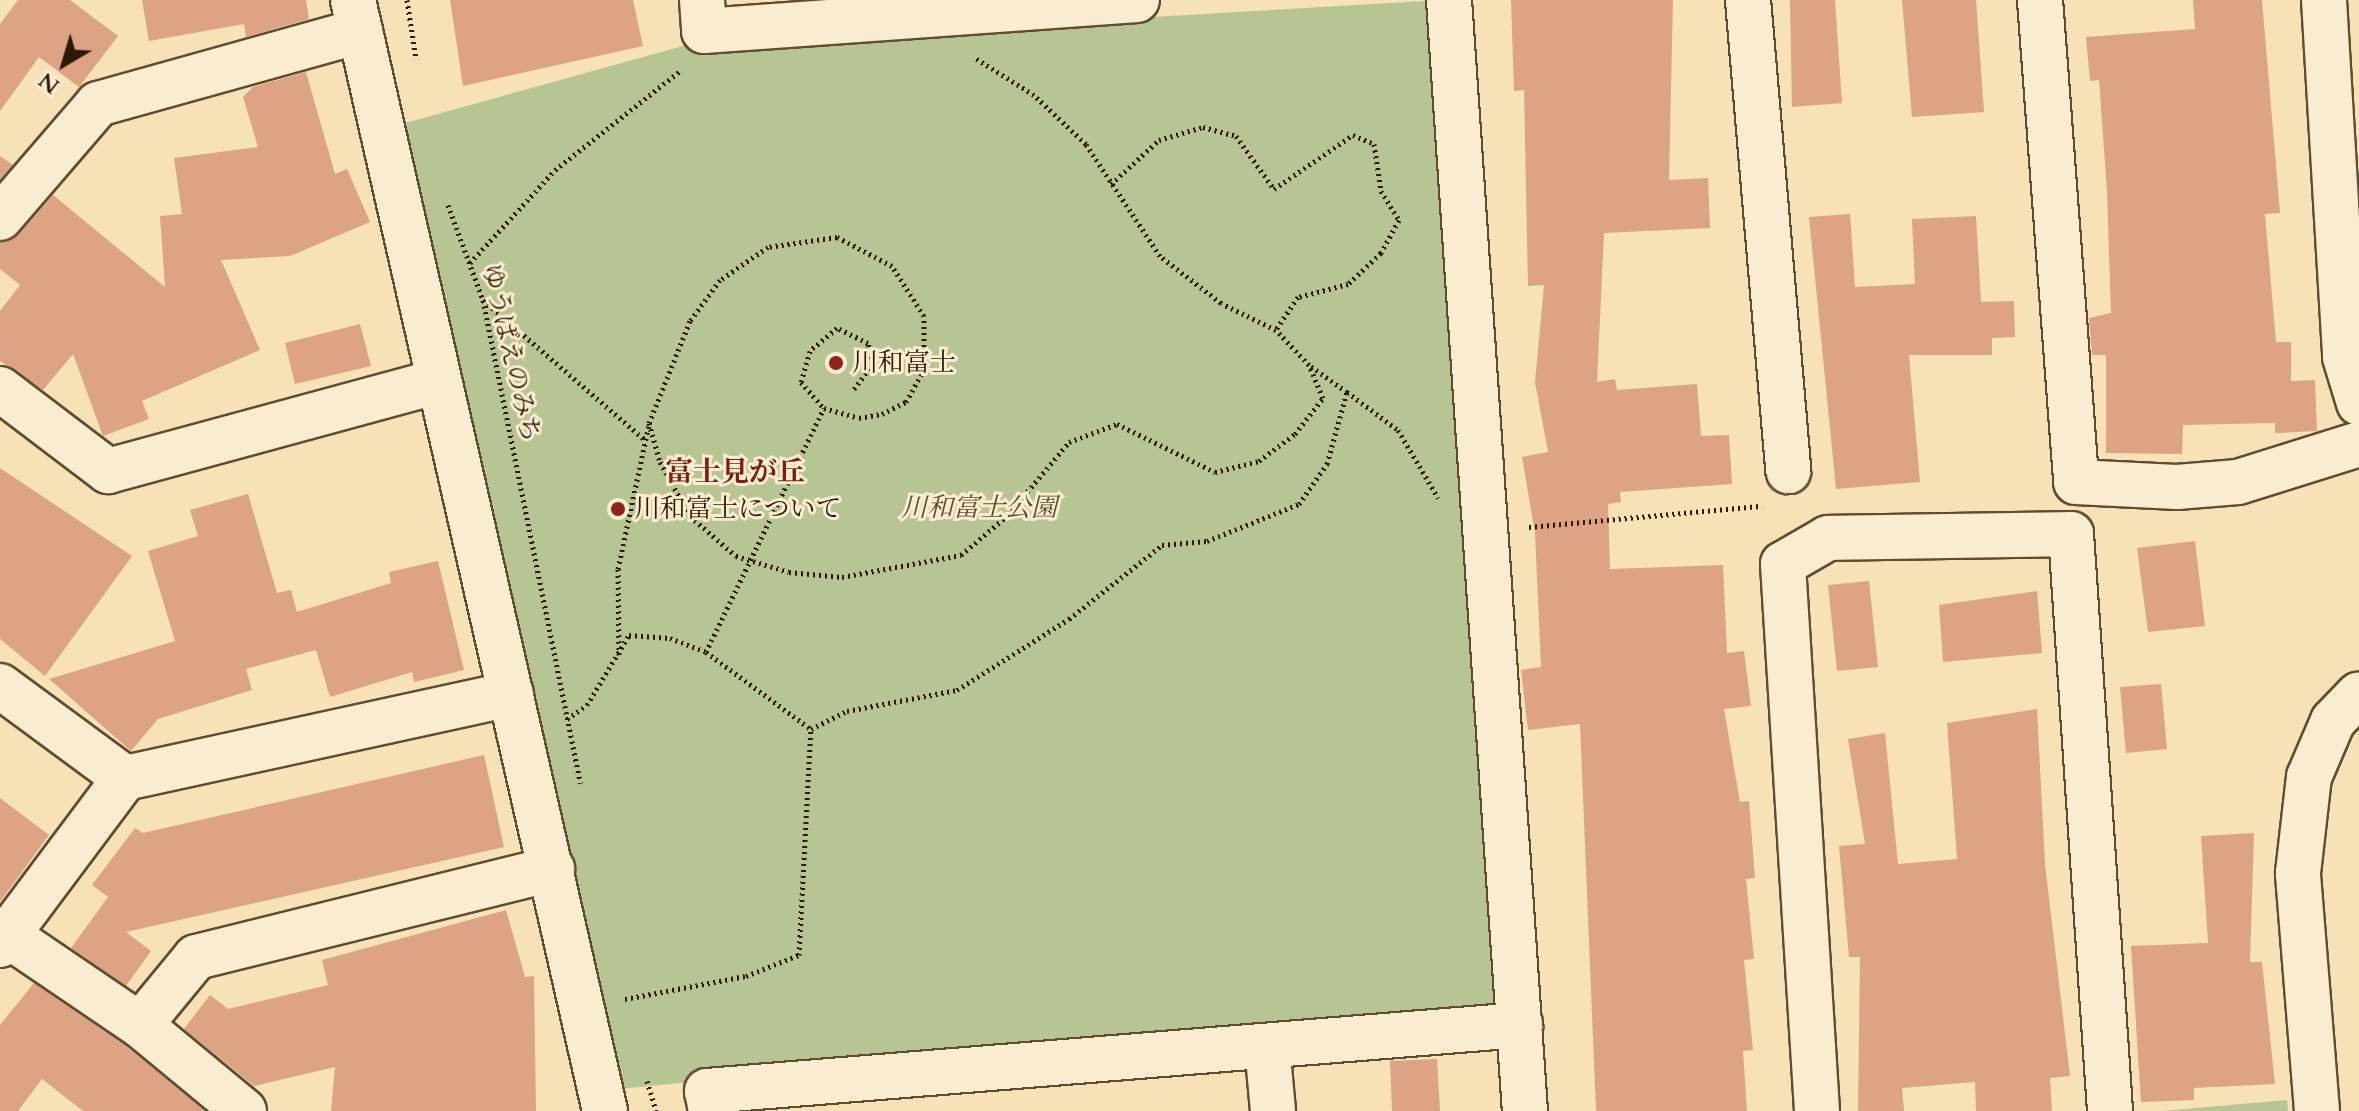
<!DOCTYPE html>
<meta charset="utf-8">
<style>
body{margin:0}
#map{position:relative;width:2359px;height:1111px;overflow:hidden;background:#f7e1b7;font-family:Cardo,"Noto Serif JP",serif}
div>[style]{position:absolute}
.green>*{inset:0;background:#b7c493}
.building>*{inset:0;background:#dca384}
.path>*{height:5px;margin-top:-2.5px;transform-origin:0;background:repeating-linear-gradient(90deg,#2e1a00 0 2px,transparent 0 6px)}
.roads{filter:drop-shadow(2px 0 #604c2e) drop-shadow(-2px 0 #604c2e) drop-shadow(0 2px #604c2e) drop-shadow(0 -2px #604c2e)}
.minor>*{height:44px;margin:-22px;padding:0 22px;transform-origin:22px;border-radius:22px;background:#faecd0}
.dots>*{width:22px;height:22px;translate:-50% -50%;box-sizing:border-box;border:4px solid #faecd0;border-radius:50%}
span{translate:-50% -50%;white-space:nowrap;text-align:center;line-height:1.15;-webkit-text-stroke:6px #faecd0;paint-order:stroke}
.street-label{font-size:26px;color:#2e1a00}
.poi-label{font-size:26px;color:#2e1a00}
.left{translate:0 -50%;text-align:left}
.park-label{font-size:26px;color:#574d2c;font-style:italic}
.neighbourhood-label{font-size:28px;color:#7a1f14;font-weight:700}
.north{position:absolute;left:24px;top:24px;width:80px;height:80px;-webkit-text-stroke:6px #faecd0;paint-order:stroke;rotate:218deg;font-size:22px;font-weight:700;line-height:32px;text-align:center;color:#2e1a00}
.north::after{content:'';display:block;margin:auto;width:28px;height:36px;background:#2e1a00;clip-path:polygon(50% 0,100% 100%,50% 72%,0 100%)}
</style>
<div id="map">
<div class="green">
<i style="clip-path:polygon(1425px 1px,1495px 1003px,619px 1089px,398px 125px,690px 44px)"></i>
<i style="clip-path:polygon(2287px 1100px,2288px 1111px,2162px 1111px)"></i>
</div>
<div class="building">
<i style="clip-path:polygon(18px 0,70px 0,118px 36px,79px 87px,39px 57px,0 111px,0 24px)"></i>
<i style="clip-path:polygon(142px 0,306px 0,309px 19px,246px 37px,244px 24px,149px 41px)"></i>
<i style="clip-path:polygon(450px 0,633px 0,643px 46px,463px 86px)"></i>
<i style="clip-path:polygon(1511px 0,1673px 0,1669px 180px,1708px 178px,1710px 228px,1604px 233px,1597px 382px,1615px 379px,1617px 390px,1697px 384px,1701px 436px,1729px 435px,1732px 484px,1620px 492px,1621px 502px,1608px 504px,1610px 569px,1723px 565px,1727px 653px,1744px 651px,1751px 706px,1724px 709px,1740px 802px,1749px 801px,1755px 878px,1746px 879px,1754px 959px,1744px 960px,1753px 1050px,1743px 1051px,1747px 1111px,1596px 1111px,1580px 724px,1528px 730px,1521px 670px,1541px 667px,1535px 533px,1522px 457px,1548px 452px,1535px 382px,1544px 285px,1528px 286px,1524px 90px,1514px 91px)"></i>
<i style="clip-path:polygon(1790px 0,1835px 0,1842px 103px,1792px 107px)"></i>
<i style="clip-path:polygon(1902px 0,1976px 0,1984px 112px,1912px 117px)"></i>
<i style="clip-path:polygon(2193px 0,2262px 0,2280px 213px,2265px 214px,2276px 342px,2291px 342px,2291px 381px,2315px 380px,2317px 431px,2275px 433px,2275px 423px,2183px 425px,2182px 454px,2106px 453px,2106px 355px,2092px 355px,2089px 318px,2111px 313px,2107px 191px,2099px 80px,2090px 81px,2086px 37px,2195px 29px)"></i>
<i style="clip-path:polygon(306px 72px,335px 174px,347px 169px,370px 222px,290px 256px,221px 260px,260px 350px,142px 401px,149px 419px,103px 436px,73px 354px,43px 390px,0 361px,0 311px,20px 285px,0 269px,0 242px,19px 234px,53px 195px,165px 287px,160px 216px,182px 214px,174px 158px,258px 147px,243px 97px,253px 87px)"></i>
<i style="clip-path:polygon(0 156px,13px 165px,0 180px)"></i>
<i style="clip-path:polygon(1850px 214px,1855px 287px,1915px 284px,1912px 219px,1976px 216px,1981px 302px,2014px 301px,2015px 337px,1992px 338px,1992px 355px,1909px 355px,1920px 482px,1836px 489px,1809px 217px)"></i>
<i style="clip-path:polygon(360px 324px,371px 366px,295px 384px,285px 343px)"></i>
<i style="clip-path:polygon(0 468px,132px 556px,45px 676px,0 639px)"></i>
<i style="clip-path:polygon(248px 494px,277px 593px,291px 590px,297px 612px,391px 583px,389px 572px,438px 561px,464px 670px,414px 682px,412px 672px,330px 697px,316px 650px,246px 669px,252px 690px,158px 719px,131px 751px,49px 679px,175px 641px,148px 551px,198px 536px,190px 510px)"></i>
<i style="clip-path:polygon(2195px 541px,2205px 626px,2148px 632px,2137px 548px)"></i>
<i style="clip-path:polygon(1869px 581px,1878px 667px,1837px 671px,1828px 585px)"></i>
<i style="clip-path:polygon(2037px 591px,2042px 653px,1943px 662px,1939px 605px)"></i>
<i style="clip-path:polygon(2161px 684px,2167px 749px,2126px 753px,2120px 687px)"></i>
<i style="clip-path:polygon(2037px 709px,2045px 864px,2070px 1076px,2050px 1078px,2052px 1111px,1976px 1111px,1975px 1082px,1902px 1088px,1904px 1111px,1858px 1111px,1860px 957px,1849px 957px,1839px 846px,1865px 844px,1848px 739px,1885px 733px,1898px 864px,1957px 859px,1947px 723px)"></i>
<i style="clip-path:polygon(484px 755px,504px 847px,126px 932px,151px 951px,126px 986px,71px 948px,108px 897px,92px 885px,135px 828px,143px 833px)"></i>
<i style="clip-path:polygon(0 798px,49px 835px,0 902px)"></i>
<i style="clip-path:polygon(2254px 833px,2250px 962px,2262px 962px,2275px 1084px,2194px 1088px,2194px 1100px,2141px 1102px,2131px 946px,2208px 943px,2201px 836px)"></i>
<i style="clip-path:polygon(506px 910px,525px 977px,534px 976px,536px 1111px,331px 1111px,335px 1067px,254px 1086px,184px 1029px,210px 995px,228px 1009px,328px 985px,322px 960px)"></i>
<i style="clip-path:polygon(34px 983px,125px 1045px,205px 1111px,83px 1111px,42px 1079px,18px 1111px,0 1111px,0 1025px)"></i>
<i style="clip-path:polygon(1437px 1059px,1440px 1111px,1392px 1111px,1390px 1061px)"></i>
</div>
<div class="path">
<i style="left:407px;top:0;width:60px;rotate:81.3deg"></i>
<i style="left:1111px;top:184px;width:65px;rotate:-42.5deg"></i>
<i style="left:1159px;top:140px;width:46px;rotate:-16.5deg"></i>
<i style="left:1203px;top:127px;width:34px;rotate:15deg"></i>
<i style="left:1236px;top:136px;width:65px;rotate:54.4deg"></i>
<i style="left:1274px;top:189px;width:96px;rotate:-34.4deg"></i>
<i style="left:1353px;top:135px;width:23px;rotate:23deg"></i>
<i style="left:1374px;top:144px;width:48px;rotate:81.5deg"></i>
<i style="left:1381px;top:191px;width:34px;rotate:58deg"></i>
<i style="left:1399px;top:220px;width:38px;rotate:119deg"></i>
<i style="left:1381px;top:253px;width:45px;rotate:136.8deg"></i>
<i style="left:1348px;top:284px;width:52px;rotate:165.4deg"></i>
<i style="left:1298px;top:297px;width:40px;rotate:124deg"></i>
<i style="left:448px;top:205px;width:101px;rotate:69.8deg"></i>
<i style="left:483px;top:300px;width:493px;rotate:78.6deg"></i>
<i style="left:470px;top:263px;width:126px;rotate:-47.6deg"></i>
<i style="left:555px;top:170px;width:161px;rotate:-38.4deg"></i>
<i style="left:483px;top:300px;width:214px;rotate:40.8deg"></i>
<i style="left:854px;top:389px;width:31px;rotate:-53deg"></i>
<i style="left:873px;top:364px;width:22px;rotate:-103deg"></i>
<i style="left:868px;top:343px;width:34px;rotate:-154deg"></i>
<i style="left:837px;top:328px;width:35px;rotate:140deg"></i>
<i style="left:810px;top:351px;width:32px;rotate:106deg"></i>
<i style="left:801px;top:382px;width:35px;rotate:49deg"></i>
<i style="left:824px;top:408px;width:36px;rotate:16deg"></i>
<i style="left:859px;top:418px;width:23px;rotate:-10deg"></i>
<i style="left:882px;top:414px;width:27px;rotate:-27deg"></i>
<i style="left:906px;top:402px;width:37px;rotate:-61deg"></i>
<i style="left:924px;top:370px;width:54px;rotate:-90deg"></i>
<i style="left:924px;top:316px;width:59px;rotate:-122.6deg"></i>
<i style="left:892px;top:266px;width:62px;rotate:-152.2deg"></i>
<i style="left:837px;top:237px;width:70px;rotate:171.8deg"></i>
<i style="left:768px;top:247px;width:58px;rotate:145.5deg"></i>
<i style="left:720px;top:280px;width:51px;rotate:126.2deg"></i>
<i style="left:690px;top:321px;width:110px;rotate:111.9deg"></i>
<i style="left:649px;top:423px;width:41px;rotate:74.2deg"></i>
<i style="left:660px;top:462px;width:62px;rotate:60.9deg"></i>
<i style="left:690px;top:516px;width:61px;rotate:41deg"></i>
<i style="left:736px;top:556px;width:55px;rotate:16.8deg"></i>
<i style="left:789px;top:572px;width:53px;rotate:5.4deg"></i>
<i style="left:842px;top:577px;width:121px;rotate:-10.5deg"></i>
<i style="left:961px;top:555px;width:62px;rotate:-40.4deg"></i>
<i style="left:1008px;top:515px;width:95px;rotate:-50.1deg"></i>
<i style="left:1069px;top:442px;width:51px;rotate:-20.6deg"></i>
<i style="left:1117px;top:424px;width:109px;rotate:26.1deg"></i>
<i style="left:1215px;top:472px;width:45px;rotate:-14deg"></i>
<i style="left:1259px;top:461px;width:45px;rotate:-36.9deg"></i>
<i style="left:1295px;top:434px;width:46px;rotate:-52.1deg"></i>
<i style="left:1323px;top:398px;width:36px;rotate:-113deg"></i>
<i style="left:1309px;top:365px;width:48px;rotate:-133.3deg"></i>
<i style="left:1276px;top:330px;width:61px;rotate:-153.9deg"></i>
<i style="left:1221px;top:303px;width:77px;rotate:-142.4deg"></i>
<i style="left:1160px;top:256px;width:134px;rotate:-123.5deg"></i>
<i style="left:1086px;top:144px;width:71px;rotate:-136.7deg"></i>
<i style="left:1034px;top:95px;width:71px;rotate:-147.7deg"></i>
<i style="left:1347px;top:392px;width:64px;rotate:36.7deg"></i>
<i style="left:1398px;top:430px;width:79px;rotate:59.5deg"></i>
<i style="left:1529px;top:527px;width:234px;rotate:-5.2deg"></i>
<i style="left:706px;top:652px;width:130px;rotate:36.3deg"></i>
<i style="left:619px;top:655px;width:86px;rotate:-90.7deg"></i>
<i style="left:618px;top:569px;width:148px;rotate:-77.9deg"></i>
<i style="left:567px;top:719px;width:24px;rotate:-35deg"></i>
<i style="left:587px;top:705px;width:82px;rotate:-59deg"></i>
<i style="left:629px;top:635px;width:41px;rotate:4.2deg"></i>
<i style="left:670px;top:638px;width:39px;rotate:21deg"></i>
<i style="left:706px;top:652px;width:271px;rotate:-64.2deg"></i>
<i style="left:625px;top:999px;width:123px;rotate:-10.8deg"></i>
<i style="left:746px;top:976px;width:57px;rotate:-21.6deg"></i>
<i style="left:799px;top:955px;width:226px;rotate:-87deg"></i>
<i style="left:811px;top:729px;width:40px;rotate:-26.6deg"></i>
<i style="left:847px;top:711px;width:112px;rotate:-10.8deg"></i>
<i style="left:957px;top:690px;width:133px;rotate:-32.4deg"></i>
<i style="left:1069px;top:619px;width:119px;rotate:-38.5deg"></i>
<i style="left:1162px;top:545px;width:45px;rotate:-5.1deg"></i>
<i style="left:1207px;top:541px;width:99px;rotate:-21.9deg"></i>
<i style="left:1299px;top:504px;width:49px;rotate:-55deg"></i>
<i style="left:1327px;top:464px;width:75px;rotate:-74.5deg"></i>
<i style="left:1347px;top:392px;width:47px;rotate:-144.6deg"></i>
<i style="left:647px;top:1081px;width:31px;rotate:73deg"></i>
</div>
<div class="roads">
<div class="minor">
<i style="left:353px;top:0;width:1139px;rotate:77.22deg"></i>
<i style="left:702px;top:0;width:31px;rotate:86deg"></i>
<i style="left:704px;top:31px;width:434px;rotate:-4.1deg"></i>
<i style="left:1449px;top:0;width:1114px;rotate:86.09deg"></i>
<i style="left:1748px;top:0;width:473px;rotate:85.1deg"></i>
<i style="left:2040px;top:0;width:483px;rotate:85.7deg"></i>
<i style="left:2076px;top:482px;width:101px;rotate:2.8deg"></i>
<i style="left:2177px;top:487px;width:61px;rotate:-4.7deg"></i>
<i style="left:2238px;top:482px;width:127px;rotate:-17.4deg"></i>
<i style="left:2324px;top:0;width:358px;rotate:86.6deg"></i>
<i style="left:2345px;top:357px;width:48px;rotate:73.1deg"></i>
<i style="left:0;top:218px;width:150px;rotate:-49.3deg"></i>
<i style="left:98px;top:104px;width:272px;rotate:-15.6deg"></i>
<i style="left:0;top:389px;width:136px;rotate:37.2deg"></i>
<i style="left:108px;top:471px;width:339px;rotate:-15.2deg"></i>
<i style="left:0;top:686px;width:155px;rotate:36.4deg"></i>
<i style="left:0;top:930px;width:169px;rotate:34.2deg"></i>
<i style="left:140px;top:1025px;width:135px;rotate:39.6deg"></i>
<i style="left:0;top:945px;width:209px;rotate:-53.2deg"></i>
<i style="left:125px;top:778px;width:395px;rotate:-12.3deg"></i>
<i style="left:140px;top:1025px;width:88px;rotate:-50.5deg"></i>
<i style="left:196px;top:957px;width:367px;rotate:-13.9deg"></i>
<i style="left:1267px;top:1046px;width:65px;rotate:84.7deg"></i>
<i style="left:711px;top:1111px;width:20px;rotate:-101deg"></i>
<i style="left:707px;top:1091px;width:816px;rotate:-4.64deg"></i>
<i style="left:1817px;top:1111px;width:548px;rotate:-93.56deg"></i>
<i style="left:1783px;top:564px;width:52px;rotate:-30deg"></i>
<i style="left:1828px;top:538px;width:243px;rotate:-0.9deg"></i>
<i style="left:2071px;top:534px;width:578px;rotate:86.13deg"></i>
<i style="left:2317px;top:1111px;width:239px;rotate:-94.6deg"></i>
<i style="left:2298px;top:873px;width:97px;rotate:-83.5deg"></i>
<i style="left:2309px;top:777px;width:61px;rotate:-66.8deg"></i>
<i style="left:2333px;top:721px;width:37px;rotate:-46deg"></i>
</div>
</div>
<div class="dots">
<i style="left:836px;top:363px;background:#8f2418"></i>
<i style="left:618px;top:509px;background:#8f2418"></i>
</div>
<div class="street-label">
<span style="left:511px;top:353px;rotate:77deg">ゆうばえのみち</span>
</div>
<div class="poi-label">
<span class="left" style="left:852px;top:363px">川和富士</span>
<span class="left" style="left:634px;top:509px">川和富士について</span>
</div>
<div class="park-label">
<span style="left:979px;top:508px">川和富士公園</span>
</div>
<div class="neighbourhood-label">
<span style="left:735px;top:472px">富士見が丘</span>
</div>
<div class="north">N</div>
</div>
